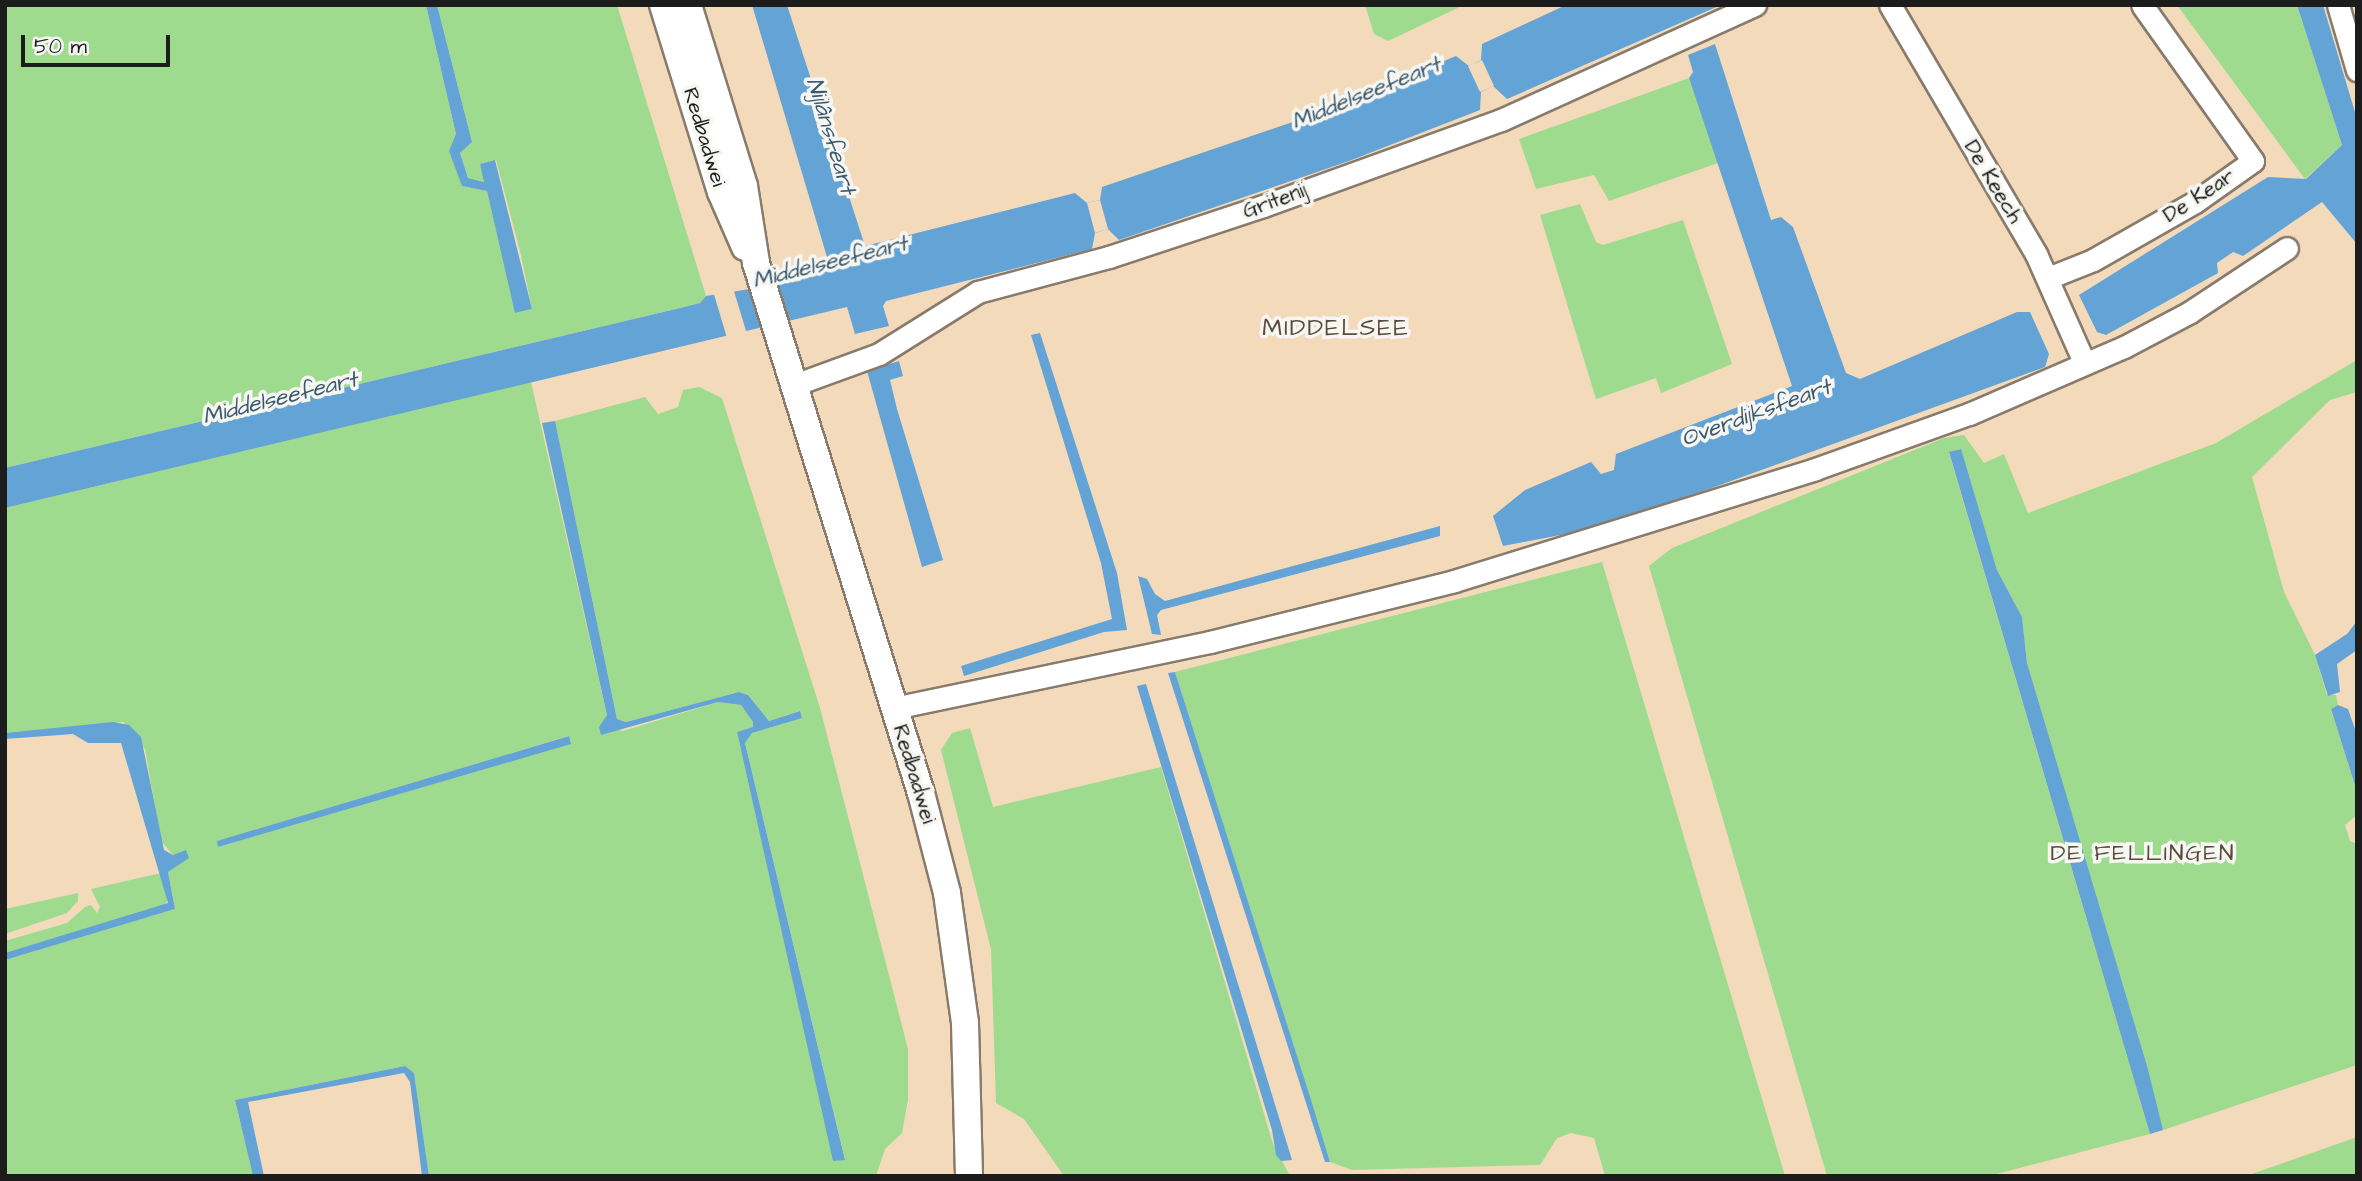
<!DOCTYPE html>
<meta charset="utf-8">
<style>
body{margin:0}
#map{position:relative;width:2362px;height:1181px;overflow:hidden;background:#f3dabb;font-family:"Architects Daughter",sans-serif}
div>[style]{position:absolute}
.green>*{inset:0;background:#9fdb8e}
.water>*{inset:0;background:#63a3d5}
.pier>*{inset:0;background:#f3dabb}
.roads{filter:drop-shadow(2px 0 #887b6c) drop-shadow(-2px 0 #887b6c) drop-shadow(0 2px #887b6c) drop-shadow(0 -2px #887b6c)}
.minor>*{height:21px;margin:-10.5px;padding:0 10.5px;transform-origin:10.5px;border-radius:10.5px;background:#fff}
.tertiary>*{height:26px;margin:-13px;padding:0 13px;transform-origin:13px;border-radius:13px;background:#fff}
span{translate:-50% -50%;white-space:nowrap;text-align:center;line-height:1.15;-webkit-text-stroke:7px #f6f6f2;paint-order:stroke}
.street-label{font-size:21px;color:#1c1c1c}
.water-label{font-size:23px;color:#3c596f;font-style:italic}
.neighbourhood-label{font-size:23px;color:#5c4a3b;letter-spacing:2px}
.quarter-label{font-size:24px;color:#5c4a3b;letter-spacing:2px}
.frame{position:absolute;inset:0;border:7px solid #1c1c1c;pointer-events:none}
.scale{position:absolute;left:21px;top:35px;width:149px;height:32px;box-sizing:border-box;border:4px solid #1c1c1c;border-top:0;padding-left:9px;font-size:21px;line-height:24px;white-space:nowrap;color:#1c1c1c;-webkit-text-stroke:5px #f6f6f2;paint-order:stroke}
</style>
<div id="map">
<div class="green">
<i style="clip-path:polygon(5px 5px,426px 5px,456px 134px,462px 186px,487px 191px,516px 313px,532px 309px,520px 251px,496px 160px,480px 164px,485px 182px,468px 178px,460px 153px,472px 142px,437px 5px,617px 5px,706px 296px,700px 303px,676px 309px,5px 468px)"></i>
<i style="clip-path:polygon(1365px 5px,1464px 5px,1388px 41px,1374px 34px)"></i>
<i style="clip-path:polygon(2177px 5px,2297px 5px,2342px 145px,2305px 179px)"></i>
<i style="clip-path:polygon(1689px 78px,1718px 163px,1609px 201px,1594px 175px,1536px 189px,1519px 139px)"></i>
<i style="clip-path:polygon(1580px 204px,1596px 242px,1603px 245px,1683px 220px,1732px 364px,1661px 393px,1656px 378px,1596px 399px,1540px 215px)"></i>
<i style="clip-path:polygon(2357px 360px,2357px 392px,2330px 400px,2252px 477px,2284px 592px,2315px 655px,2327px 695px,2336px 695px,2338px 705px,2331px 710px,2357px 792px,2357px 815px,2345px 825px,2350px 841px,2357px 844px,2357px 1065px,2163px 1130px,2027px 663px,2022px 617px,1997px 570px,1960px 449px,1949px 453px,2150px 1134px,1989px 1176px,1827px 1176px,1649px 566px,1672px 548px,1944px 438px,1964px 435px,1984px 463px,2004px 454px,2028px 513px,2216px 443px)"></i>
<i style="clip-path:polygon(evenodd,531px 382px,607px 715px,604px 725px,623px 731px,718px 702px,741px 705px,753px 722px,754px 727px,737px 732px,834px 1161px,845px 1159px,745px 743px,752px 733px,801px 718px,799px 711px,769px 721px,748px 695px,739px 692px,626px 722px,617px 719px,555px 421px,645px 397px,658px 414px,678px 407px,683px 390px,699px 387px,722px 398px,820px 708px,908px 1049px,908px 1100px,902px 1133px,885px 1149px,876px 1176px,429px 1176px,414px 1073px,405px 1066px,235px 1100px,253px 1176px,5px 1176px,5px 960px,175px 909px,168px 872px,173px 855px,161px 841px,145px 749px,123px 722px,5px 733px,5px 508px,531px 382px,568px 736px,570px 744px,218px 847px,218px 841px,568px 736px)"></i>
<i style="clip-path:polygon(1602px 562px,1785px 1176px,1605px 1176px,1594px 1138px,1571px 1133px,1557px 1138px,1540px 1165px,1352px 1170px,1330px 1162px,1175px 672px)"></i>
<i style="clip-path:polygon(970px 728px,993px 807px,1161px 767px,1273px 1144px,1290px 1176px,1064px 1176px,1024px 1119px,996px 1103px,991px 949px,941px 750px,952px 733px)"></i>
<i style="clip-path:polygon(161px 873px,168px 899px,164px 906px,5px 953px,5px 941px,67px 923px,85px 907px,91px 905px,97px 913px,100px 907px,91px 889px)"></i>
<i style="clip-path:polygon(78px 893px,78px 901px,67px 913px,5px 934px,5px 909px)"></i>
<i style="clip-path:polygon(2357px 1137px,2357px 1176px,2246px 1176px)"></i>
</div>
<div class="water">
<i style="clip-path:polygon(426px 5px,437px 5px,472px 142px,460px 153px,468px 178px,484px 182px,480px 164px,495px 160px,532px 309px,515px 313px,487px 191px,462px 186px,449px 151px,456px 134px)"></i>
<i style="clip-path:polygon(752px 5px,787px 5px,865px 246px,1075px 193px,1087px 203px,1100px 200px,1102px 187px,1328px 110px,1456px 56px,1469px 66px,1481px 60px,1482px 44px,1566px 5px,1721px 5px,1507px 99px,1493px 86px,1481px 92px,1480px 110px,1349px 161px,1119px 240px,1108px 229px,1095px 233px,1092px 249px,886px 301px,883px 306px,889px 326px,855px 334px,847px 307px,5px 508px,5px 468px,676px 309px,700px 303px,706px 296px,800px 281px,827px 257px)"></i>
<i style="clip-path:polygon(2297px 5px,2323px 5px,2357px 119px,2357px 244px,2322px 202px,2243px 256px,2233px 252px,2217px 263px,2218px 273px,2106px 335px,2097px 332px,2079px 295px,2268px 177px,2306px 179px,2342px 145px)"></i>
<i style="clip-path:polygon(1715px 44px,1771px 220px,1781px 217px,1793px 227px,1846px 373px,1860px 379px,2017px 312px,2030px 312px,2049px 354px,2045px 367px,1709px 489px,1576px 532px,1503px 546px,1493px 516px,1525px 490px,1591px 462px,1601px 474px,1614px 470px,1616px 454px,1792px 386px,1689px 78px,1693px 72px,1688px 55px)"></i>
<i style="clip-path:polygon(1040px 333px,1117px 573px,1127px 630px,1104px 632px,964px 676px,961px 666px,1112px 619px,1101px 563px,1031px 335px)"></i>
<i style="clip-path:polygon(899px 361px,903px 376px,890px 380px,897px 409px,943px 560px,922px 567px,867px 371px)"></i>
<i style="clip-path:polygon(555px 421px,617px 719px,626px 722px,739px 692px,748px 695px,769px 721px,800px 711px,802px 718px,752px 733px,745px 743px,845px 1160px,833px 1161px,737px 732px,753px 727px,753px 722px,741px 705px,718px 702px,601px 735px,599px 727px,607px 715px,542px 423px)"></i>
<i style="clip-path:polygon(1961px 449px,1997px 570px,2022px 617px,2027px 663px,2147px 1066px,2163px 1130px,2150px 1134px,1949px 452px)"></i>
<i style="clip-path:polygon(1440px 526px,1440px 536px,1161px 610px,1157px 615px,1161px 635px,1152px 634px,1138px 576px,1147px 579px,1155px 594px,1165px 601px)"></i>
<i style="clip-path:polygon(2357px 621px,2357px 650px,2337px 664px,2340px 692px,2328px 696px,2315px 655px,2347px 634px)"></i>
<i style="clip-path:polygon(1175px 672px,1311px 1100px,1330px 1162px,1325px 1162px,1168px 673px)"></i>
<i style="clip-path:polygon(1146px 684px,1292px 1160px,1281px 1161px,1276px 1155px,1272px 1130px,1137px 686px)"></i>
<i style="clip-path:polygon(2338px 705px,2348px 709px,2357px 735px,2357px 792px,2331px 709px)"></i>
<i style="clip-path:polygon(113px 722px,129px 725px,141px 737px,164px 850px,173px 855px,186px 850px,189px 858px,168px 872px,175px 909px,5px 960px,5px 953px,168px 903px,121px 743px,88px 743px,73px 734px,5px 739px,5px 733px)"></i>
<i style="clip-path:polygon(569px 736px,571px 744px,218px 847px,217px 841px)"></i>
<i style="clip-path:polygon(405px 1066px,414px 1073px,429px 1176px,422px 1176px,410px 1082px,404px 1073px,248px 1102px,264px 1176px,253px 1176px,235px 1100px)"></i>
</div>
<div class="pier">
<i style="clip-path:polygon(1482px 60px,1494px 86px,1480px 92px,1468px 66px)"></i>
<i style="clip-path:polygon(1100px 200px,1108px 229px,1095px 233px,1087px 203px)"></i>
<i style="clip-path:polygon(733px 288px,747px 334px,727px 338px,713px 291px)"></i>
</div>
<div class="roads">
<div class="minor">
<i style="left:1890px;top:5px;width:289px;rotate:59.6deg"></i>
<i style="left:2036px;top:254px;width:120px;rotate:66deg"></i>
<i style="left:2338px;top:5px;width:68px;rotate:73.7deg"></i>
<i style="left:2048px;top:278px;width:48px;rotate:-21.8deg"></i>
<i style="left:2093px;top:260px;width:117px;rotate:-29.6deg"></i>
<i style="left:2195px;top:202px;width:71px;rotate:-35.3deg"></i>
<i style="left:2253px;top:161px;width:191px;rotate:-125.4deg"></i>
<i style="left:794px;top:385px;width:90px;rotate:-20deg"></i>
<i style="left:879px;top:354px;width:117px;rotate:-32.1deg"></i>
<i style="left:978px;top:292px;width:136px;rotate:-15deg"></i>
<i style="left:1109px;top:257px;width:162px;rotate:-18.3deg"></i>
<i style="left:1263px;top:206px;width:253px;rotate:-19.9deg"></i>
<i style="left:1501px;top:120px;width:279px;rotate:-24.4deg"></i>
<i style="left:894px;top:708px;width:323px;rotate:-11.8deg"></i>
<i style="left:1210px;top:642px;width:252px;rotate:-14deg"></i>
<i style="left:1454px;top:581px;width:378px;rotate:-17.2deg"></i>
<i style="left:1815px;top:469px;width:164px;rotate:-19.7deg"></i>
<i style="left:1969px;top:414px;width:169px;rotate:-23.4deg"></i>
<i style="left:2124px;top:347px;width:75px;rotate:-27.9deg"></i>
<i style="left:2190px;top:312px;width:116px;rotate:-33.4deg"></i>
</div>
<div class="tertiary">
<i style="left:663px;top:5px;width:196px;rotate:72.8deg"></i>
<i style="left:721px;top:192px;width:60px;rotate:66.4deg"></i>
<i style="left:688px;top:5px;width:189px;rotate:72.8deg"></i>
<i style="left:744px;top:186px;width:78px;rotate:81.1deg"></i>
<i style="left:756px;top:263px;width:555px;rotate:72.71deg"></i>
<i style="left:921px;top:793px;width:103px;rotate:75.4deg"></i>
<i style="left:947px;top:893px;width:131px;rotate:82.1deg"></i>
<i style="left:965px;top:1023px;width:153px;rotate:88.5deg"></i>
</div>
</div>
<div class="street-label">
<span style="left:704px;top:137px;rotate:73deg">Redbadwei</span>
<span style="left:1993px;top:182px;rotate:59deg">De Keech</span>
<span style="left:2199px;top:196px;rotate:-33deg">De Kear</span>
<span style="left:1275px;top:201px;rotate:-20deg">Gritenij</span>
<span style="left:914px;top:774px;rotate:73deg">Redbadwei</span>
</div>
<div class="water-label">
<span style="left:1366px;top:93px;rotate:-22deg">Middelseefeart</span>
<span style="left:831px;top:136px;rotate:73deg">Nijlânsfeart</span>
<span style="left:830px;top:262px;rotate:-14deg">Middelseefeart</span>
<span style="left:280px;top:398px;rotate:-14deg">Middelseefeart</span>
<span style="left:1756px;top:413px;rotate:-20deg">Overdijksfeart</span>
</div>
<div class="neighbourhood-label">
<span style="left:2143px;top:853px">DE FELLINGEN</span>
</div>
<div class="quarter-label">
<span style="left:1336px;top:329px">MIDDELSEE</span>
</div>
<div class="frame"></div>
<div class="scale">50 m</div>
</div>
